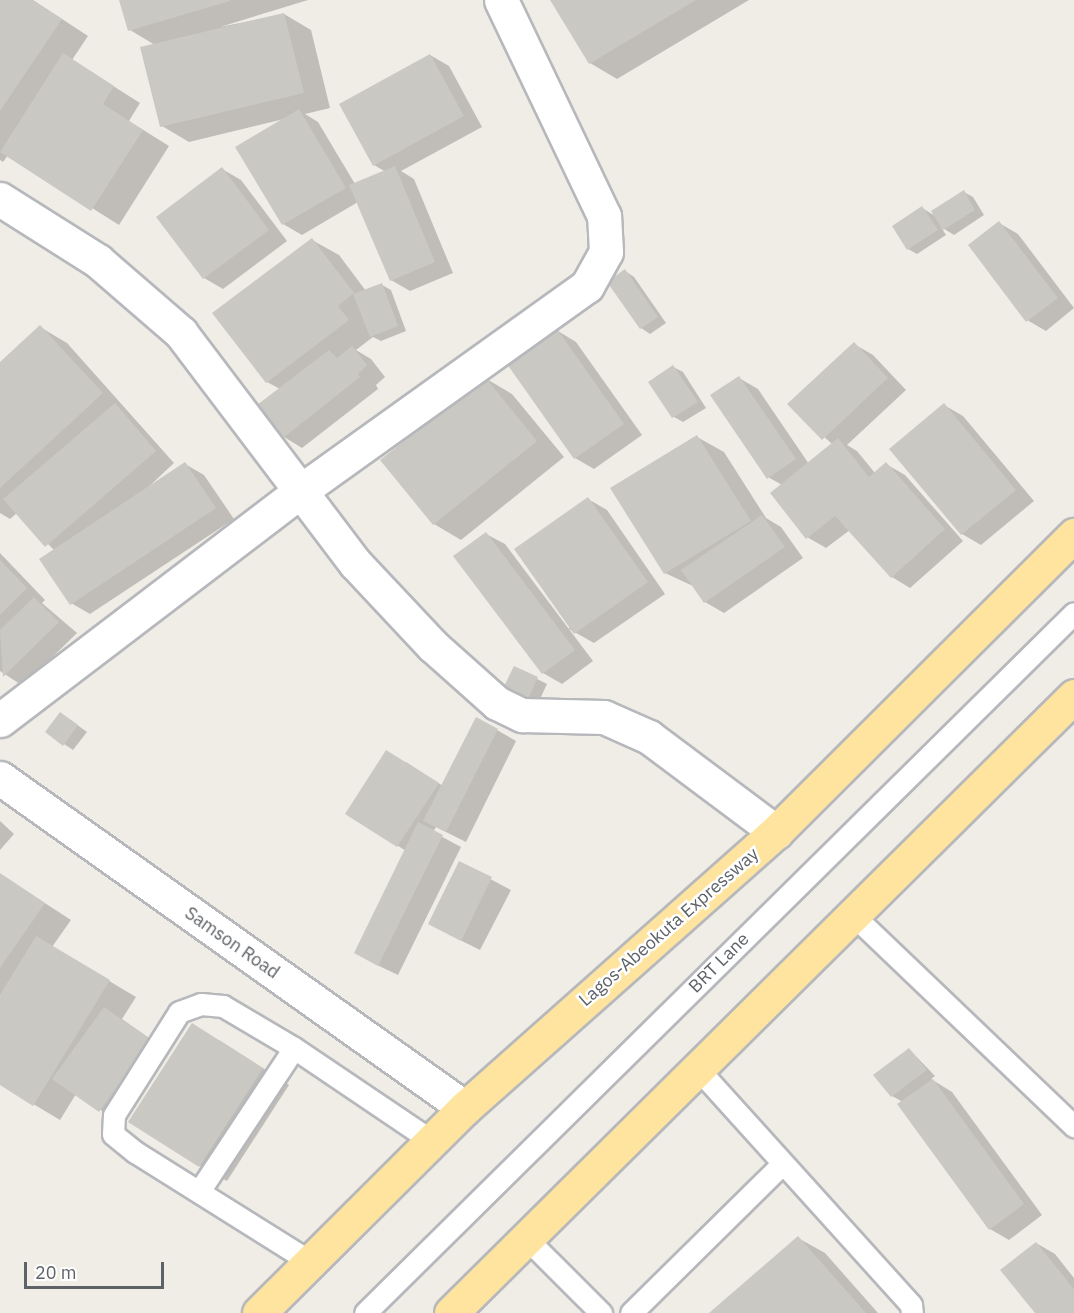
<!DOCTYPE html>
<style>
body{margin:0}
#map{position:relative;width:1074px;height:1313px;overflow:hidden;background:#f0ede6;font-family:"IBM Plex Sans",sans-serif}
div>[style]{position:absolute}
.shadow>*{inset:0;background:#0003}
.building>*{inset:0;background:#cac8c3}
.roads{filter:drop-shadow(2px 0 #b6b8bc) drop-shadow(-2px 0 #b6b8bc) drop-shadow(0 2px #b6b8bc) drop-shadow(0 -2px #b6b8bc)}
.service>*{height:21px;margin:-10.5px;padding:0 10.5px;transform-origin:10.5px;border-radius:10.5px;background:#fff}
.minor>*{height:33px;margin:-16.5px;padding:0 16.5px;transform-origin:16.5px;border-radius:16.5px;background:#fff}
.tertiary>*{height:33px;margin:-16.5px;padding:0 16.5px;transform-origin:16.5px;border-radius:16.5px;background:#fff}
.trunk>*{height:33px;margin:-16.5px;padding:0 16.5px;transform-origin:16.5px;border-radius:16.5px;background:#fee49e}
span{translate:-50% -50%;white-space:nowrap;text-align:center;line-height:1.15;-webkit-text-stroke:5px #fff;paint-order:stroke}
.street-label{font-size:18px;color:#5d6266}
.scale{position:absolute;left:24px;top:1262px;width:140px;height:27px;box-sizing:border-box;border:3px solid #5d6266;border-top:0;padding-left:8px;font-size:18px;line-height:21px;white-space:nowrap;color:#5d6266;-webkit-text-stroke:4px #fff;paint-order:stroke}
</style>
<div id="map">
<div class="shadow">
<i style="clip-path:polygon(0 0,33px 0,88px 36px,72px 60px,140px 103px,129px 121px,169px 146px,119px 225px,8px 155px,3px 162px,0 160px)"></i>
<i style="clip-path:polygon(120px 0,308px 0,220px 27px,284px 14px,311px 30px,330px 108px,305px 114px,318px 122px,355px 184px,386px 172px,374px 165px,430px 55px,449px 66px,482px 127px,401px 171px,414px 179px,453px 273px,410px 291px,391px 280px,358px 202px,302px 235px,283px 224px,284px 119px,189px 142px,162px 126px,155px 45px,130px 30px)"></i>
<i style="clip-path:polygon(551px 0,749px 0,617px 79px,590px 63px)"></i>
<i style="clip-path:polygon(222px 169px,241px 180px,287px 241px,223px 289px,204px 278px)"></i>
<i style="clip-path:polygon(964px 192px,973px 197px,984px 215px,954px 235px,941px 227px,946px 235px,917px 254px,908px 249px,922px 208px,937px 217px)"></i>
<i style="clip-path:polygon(999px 223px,1018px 234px,1074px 308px,1046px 331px,1027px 320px)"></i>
<i style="clip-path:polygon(312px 240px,339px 255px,366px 291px,382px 285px,391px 290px,406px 331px,381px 341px,373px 337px,356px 350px,371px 359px,385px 377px,376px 385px,378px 389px,302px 448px,284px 437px,280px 389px,267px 382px)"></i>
<i style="clip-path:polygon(625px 271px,634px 277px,666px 323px,650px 334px,641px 328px)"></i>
<i style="clip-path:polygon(40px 327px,67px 343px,174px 463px,142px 493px,185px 464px,204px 475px,234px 519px,90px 614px,71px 603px,55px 551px,17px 513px,10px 519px,0 513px,0 364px)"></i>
<i style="clip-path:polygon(558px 331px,576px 342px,642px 435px,594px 469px,575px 458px)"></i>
<i style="clip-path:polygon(854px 344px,873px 355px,906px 390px,847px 445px,857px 451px,875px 473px,886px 464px,905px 475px,963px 541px,910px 588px,892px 577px,850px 530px,826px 548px,807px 537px,782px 485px,768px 477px,739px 378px,758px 389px,809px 464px,833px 445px,789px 404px)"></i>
<i style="clip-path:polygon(673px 367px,683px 372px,706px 408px,683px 422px,674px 417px)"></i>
<i style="clip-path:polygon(485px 378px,512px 394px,564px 457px,461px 540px,434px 524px)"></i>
<i style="clip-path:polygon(944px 405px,963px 416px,1034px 501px,981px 545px,962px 534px,891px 449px)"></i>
<i style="clip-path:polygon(697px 437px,724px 452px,766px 518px,781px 527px,803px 558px,724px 613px,705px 602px,695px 587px,665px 573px)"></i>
<i style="clip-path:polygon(588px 499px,607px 510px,665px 594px,594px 643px,569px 629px)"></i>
<i style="clip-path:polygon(486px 534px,505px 544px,593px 661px,562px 684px,543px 673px)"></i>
<i style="clip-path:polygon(0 553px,45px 600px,42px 603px,77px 633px,23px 686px,0 671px)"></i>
<i style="clip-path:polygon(515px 668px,547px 684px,532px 716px)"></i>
<i style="clip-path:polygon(69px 719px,87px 732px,73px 750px,64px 744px)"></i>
<i style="clip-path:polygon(497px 730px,516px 741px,466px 842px,436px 827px,433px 832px,461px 847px,398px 975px,375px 964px,406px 851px,347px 813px,406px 762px,443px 786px)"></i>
<i style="clip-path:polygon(0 821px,14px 834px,0 850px)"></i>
<i style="clip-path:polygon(460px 863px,511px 890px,480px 950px,448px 934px)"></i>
<i style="clip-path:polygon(0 874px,71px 920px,52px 947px,136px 997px,122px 1019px,169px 1052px,119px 1122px,76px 1094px,60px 1120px,0 1084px)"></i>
<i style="clip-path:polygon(219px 1040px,289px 1085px,227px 1181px,200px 1166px)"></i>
<i style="clip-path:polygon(909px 1049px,935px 1076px,931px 1079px,952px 1092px,1042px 1215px,1009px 1240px,990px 1229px,903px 1102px,892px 1096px)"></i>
<i style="clip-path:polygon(798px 1238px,825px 1253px,878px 1313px,711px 1313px)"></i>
<i style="clip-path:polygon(1036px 1243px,1055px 1254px,1074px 1278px,1074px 1313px,1037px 1313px)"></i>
</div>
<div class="building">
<i style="clip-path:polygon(0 0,32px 0,62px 19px,0 111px)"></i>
<i style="clip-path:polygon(119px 0,230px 0,230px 1px,128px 31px)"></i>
<i style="clip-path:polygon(550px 0,696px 0,589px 64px)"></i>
<i style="clip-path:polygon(284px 13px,304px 93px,160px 127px,140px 47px)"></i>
<i style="clip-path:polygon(63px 53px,114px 86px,103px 104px,143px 130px,91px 211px,0 152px)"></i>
<i style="clip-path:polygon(430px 54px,464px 116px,373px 166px,339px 104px)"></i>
<i style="clip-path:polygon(299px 109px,346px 188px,282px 225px,235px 147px)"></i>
<i style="clip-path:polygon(395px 166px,435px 262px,390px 281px,349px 185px)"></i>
<i style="clip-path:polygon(222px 167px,269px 230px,203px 279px,156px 217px)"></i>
<i style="clip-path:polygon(964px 190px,975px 210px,943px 230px,931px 211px)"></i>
<i style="clip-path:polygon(922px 206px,938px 230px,907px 250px,892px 226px)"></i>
<i style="clip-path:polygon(999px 221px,1058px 298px,1026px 322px,968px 245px)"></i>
<i style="clip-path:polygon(312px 238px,354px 293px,338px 306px,349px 320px,266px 383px,212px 313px)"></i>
<i style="clip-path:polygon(625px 269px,658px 317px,640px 329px,607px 282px)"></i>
<i style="clip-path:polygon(382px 283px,398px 326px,370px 337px,353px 294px)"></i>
<i style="clip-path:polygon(40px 325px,103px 393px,0 488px,0 362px)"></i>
<i style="clip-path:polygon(557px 329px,624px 424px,574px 459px,507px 364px)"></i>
<i style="clip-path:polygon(854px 342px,888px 378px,822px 440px,787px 404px)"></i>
<i style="clip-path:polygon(352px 346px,367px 365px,358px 374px,360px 377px,283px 438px,257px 405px,329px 350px,337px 358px)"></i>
<i style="clip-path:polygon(673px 365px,698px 402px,672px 418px,648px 382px)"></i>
<i style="clip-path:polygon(739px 376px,796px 459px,767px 479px,710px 395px)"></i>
<i style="clip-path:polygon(485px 377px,537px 441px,433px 525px,380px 460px)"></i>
<i style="clip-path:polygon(115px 403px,156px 451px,45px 547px,3px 499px)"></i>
<i style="clip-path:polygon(944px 403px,1016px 490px,961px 535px,889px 449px)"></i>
<i style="clip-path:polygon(697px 435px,751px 521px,664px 574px,610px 488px)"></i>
<i style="clip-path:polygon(838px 438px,869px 477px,886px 462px,945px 529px,891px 578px,835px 516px,806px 539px,770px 493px)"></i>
<i style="clip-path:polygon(185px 462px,216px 508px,70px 605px,39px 559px)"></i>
<i style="clip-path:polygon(588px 497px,648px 582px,574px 634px,514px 549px)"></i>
<i style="clip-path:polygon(762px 515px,785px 547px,704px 603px,681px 570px)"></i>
<i style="clip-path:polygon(486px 532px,575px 650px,542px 674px,453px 556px)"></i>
<i style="clip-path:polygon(0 560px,27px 588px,0 615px)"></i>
<i style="clip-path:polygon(34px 597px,59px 622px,3px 677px,0 630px)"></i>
<i style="clip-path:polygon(514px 666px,538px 677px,522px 712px,497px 701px)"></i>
<i style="clip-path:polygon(60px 712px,78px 725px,63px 746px,45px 732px)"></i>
<i style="clip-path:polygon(476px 717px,498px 729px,446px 832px,423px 821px)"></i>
<i style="clip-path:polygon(386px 750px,439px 783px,397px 847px,345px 814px)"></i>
<i style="clip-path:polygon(418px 822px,443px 835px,378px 966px,354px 953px)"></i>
<i style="clip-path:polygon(459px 861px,492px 877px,461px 941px,428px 924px)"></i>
<i style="clip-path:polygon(0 873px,45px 903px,0 968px)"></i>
<i style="clip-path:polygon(36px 936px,110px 980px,33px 1106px,0 1085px,0 995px)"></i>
<i style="clip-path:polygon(104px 1007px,151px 1040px,99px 1112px,52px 1079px)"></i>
<i style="clip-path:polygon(192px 1023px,263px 1068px,199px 1167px,128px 1122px)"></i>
<i style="clip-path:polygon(909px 1048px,927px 1070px,891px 1097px,873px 1075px)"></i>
<i style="clip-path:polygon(933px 1079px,1024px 1204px,989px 1230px,897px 1104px)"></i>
<i style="clip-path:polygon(798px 1236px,866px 1313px,709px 1313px)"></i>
<i style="clip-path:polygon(1036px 1242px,1074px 1289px,1074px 1313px,1035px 1313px,1000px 1270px)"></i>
</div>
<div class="roads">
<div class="service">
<i style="left:853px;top:915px;width:306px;rotate:43.7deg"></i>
<i style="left:698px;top:1069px;width:318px;rotate:47.9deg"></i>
<i style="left:911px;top:1305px;width:8px;rotate:83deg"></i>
<i style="left:200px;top:1190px;width:170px;rotate:-56.5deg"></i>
<i style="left:527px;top:1239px;width:105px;rotate:45deg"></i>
<i style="left:309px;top:1261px;width:205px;rotate:-147.9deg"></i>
<i style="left:135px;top:1152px;width:28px;rotate:-141deg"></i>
<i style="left:113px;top:1134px;width:19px;rotate:-87deg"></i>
<i style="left:114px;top:1115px;width:122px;rotate:-57.7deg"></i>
<i style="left:179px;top:1012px;width:23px;rotate:-20deg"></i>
<i style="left:201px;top:1004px;width:22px;rotate:5deg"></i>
<i style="left:223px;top:1006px;width:82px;rotate:30.6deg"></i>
<i style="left:294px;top:1048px;width:166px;rotate:34deg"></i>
<i style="left:365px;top:1313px;width:996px;rotate:-44.63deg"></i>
<i style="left:631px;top:1313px;width:212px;rotate:-44.6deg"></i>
</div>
<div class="minor">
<i style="left:0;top:199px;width:116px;rotate:32.3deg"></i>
<i style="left:98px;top:261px;width:110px;rotate:40.9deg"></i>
<i style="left:181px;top:333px;width:288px;rotate:52.9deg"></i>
<i style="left:355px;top:563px;width:114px;rotate:46.8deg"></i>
<i style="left:433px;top:646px;width:86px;rotate:41.7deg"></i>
<i style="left:497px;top:703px;width:28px;rotate:26deg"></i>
<i style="left:522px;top:715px;width:82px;rotate:1.4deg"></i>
<i style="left:604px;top:717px;width:49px;rotate:24deg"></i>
<i style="left:649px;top:737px;width:159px;rotate:36.8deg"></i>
<i style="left:0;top:720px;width:376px;rotate:-37.3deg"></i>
<i style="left:299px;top:492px;width:354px;rotate:-35.6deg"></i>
<i style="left:587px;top:286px;width:39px;rotate:-61deg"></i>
<i style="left:606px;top:252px;width:36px;rotate:-93deg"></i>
<i style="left:604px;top:216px;width:239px;rotate:-115.5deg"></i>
</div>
<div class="tertiary">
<i style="left:0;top:778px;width:570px;rotate:35.36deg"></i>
</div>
<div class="trunk">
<i style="left:259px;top:1313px;width:291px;rotate:-44.9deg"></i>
<i style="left:465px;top:1108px;width:416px;rotate:-41.6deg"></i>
<i style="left:776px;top:832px;width:421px;rotate:-44.9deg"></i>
<i style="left:451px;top:1313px;width:877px;rotate:-44.72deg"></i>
</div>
</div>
<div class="street-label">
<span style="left:669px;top:927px;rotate:-41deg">Lagos-Abeokuta Expressway</span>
<span style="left:232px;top:943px;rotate:35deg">Samson Road</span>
<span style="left:719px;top:963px;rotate:-45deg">BRT Lane</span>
</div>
<div class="scale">20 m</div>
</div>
